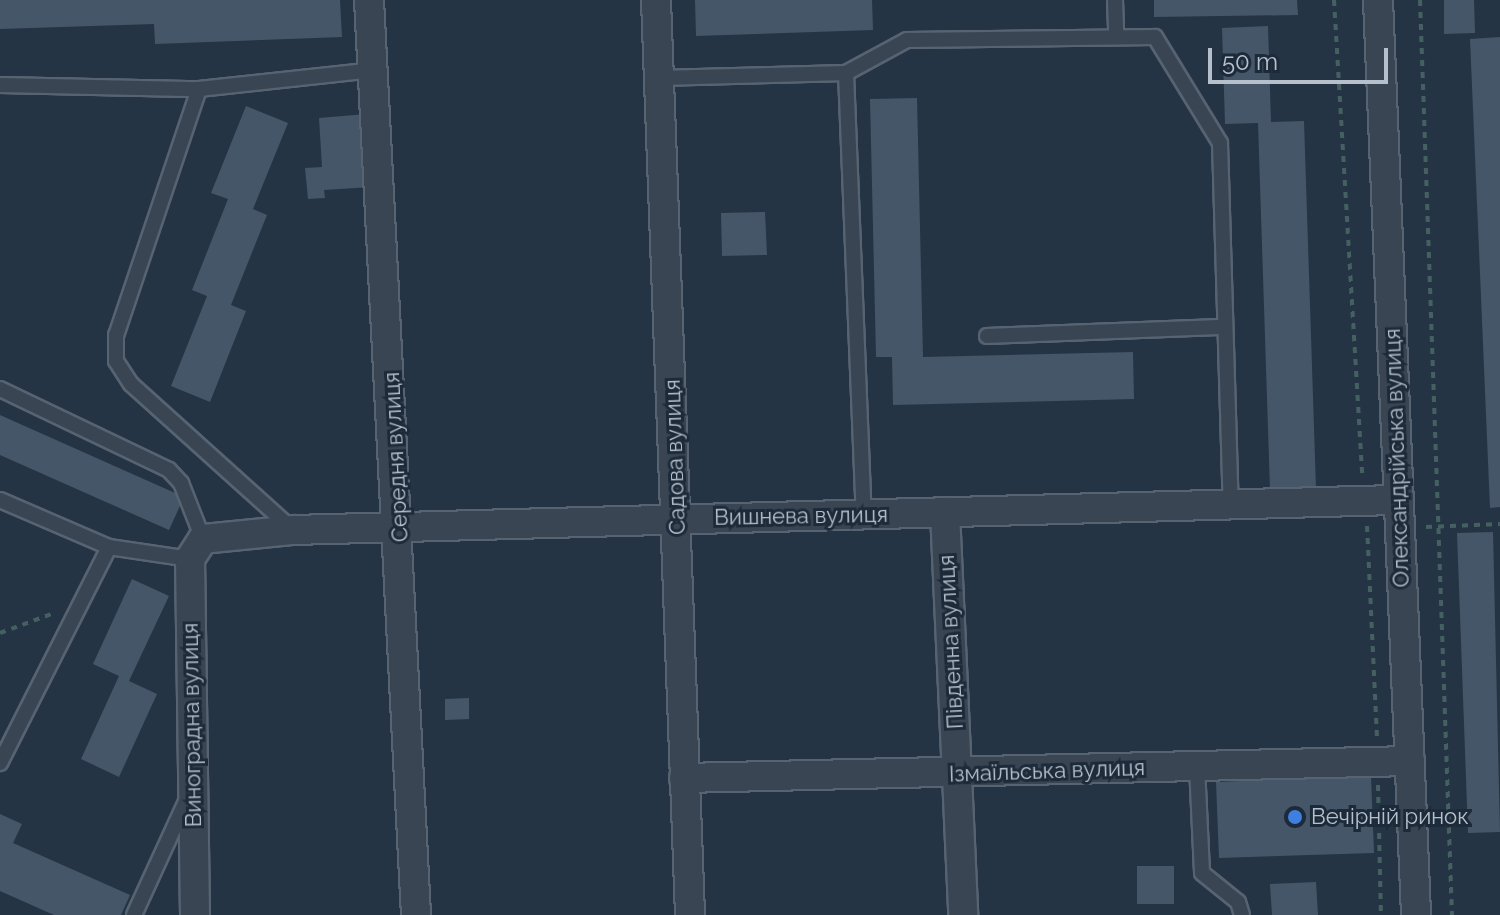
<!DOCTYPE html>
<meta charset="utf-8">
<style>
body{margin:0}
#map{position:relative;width:1500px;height:915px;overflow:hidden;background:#243444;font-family:Raleway,sans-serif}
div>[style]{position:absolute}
.building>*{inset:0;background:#465669}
.path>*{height:4px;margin-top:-2px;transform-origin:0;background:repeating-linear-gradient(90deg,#446061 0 6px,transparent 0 12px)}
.roads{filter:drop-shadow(2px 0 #576371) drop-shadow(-2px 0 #576371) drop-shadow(0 2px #576371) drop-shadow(0 -2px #576371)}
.lane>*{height:14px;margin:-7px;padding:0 7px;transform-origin:7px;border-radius:7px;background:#394553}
.street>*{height:28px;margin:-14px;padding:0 14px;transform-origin:14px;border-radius:14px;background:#394553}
.dots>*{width:22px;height:22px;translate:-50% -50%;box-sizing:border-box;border:4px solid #1d2a39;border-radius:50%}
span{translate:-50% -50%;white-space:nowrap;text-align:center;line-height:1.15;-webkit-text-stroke:6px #1d2a39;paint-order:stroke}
.street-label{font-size:22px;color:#b6c0cd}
.poi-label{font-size:22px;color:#b6c0cd}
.left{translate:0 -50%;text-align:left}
.scale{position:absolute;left:1208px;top:48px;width:180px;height:36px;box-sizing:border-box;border:4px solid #b6c0cd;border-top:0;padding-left:10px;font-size:24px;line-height:28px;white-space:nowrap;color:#b6c0cd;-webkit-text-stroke:6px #1d2a39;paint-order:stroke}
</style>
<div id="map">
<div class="building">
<i style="clip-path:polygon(0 0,340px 0,342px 37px,155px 44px,154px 24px,0 29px)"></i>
<i style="clip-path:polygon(695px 0,872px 0,873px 30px,696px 36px)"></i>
<i style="clip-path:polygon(1154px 0,1297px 0,1298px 15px,1154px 17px)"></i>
<i style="clip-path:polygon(1444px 0,1474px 0,1475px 33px,1444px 34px)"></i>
<i style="clip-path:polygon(1268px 26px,1271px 122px,1304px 121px,1316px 489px,1270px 490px,1258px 123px,1225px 124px,1222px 28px)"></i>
<i style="clip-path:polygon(1500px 37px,1500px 507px,1490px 508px,1470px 39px)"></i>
<i style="clip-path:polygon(917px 98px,923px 357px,1133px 352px,1134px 399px,893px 405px,892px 357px,876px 357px,870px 99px)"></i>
<i style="clip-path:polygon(246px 106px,288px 123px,253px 209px,267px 215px,231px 305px,246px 311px,210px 402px,171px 386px,207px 296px,192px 290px,228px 199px,211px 193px)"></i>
<i style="clip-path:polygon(366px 114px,371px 187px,324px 190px,325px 198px,308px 199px,305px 168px,322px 167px,319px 118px)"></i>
<i style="clip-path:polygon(765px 212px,767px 255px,722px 256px,721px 213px)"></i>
<i style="clip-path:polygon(0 415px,184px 497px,169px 530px,0 455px)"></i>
<i style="clip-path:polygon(1493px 532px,1500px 832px,1468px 833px,1457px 533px)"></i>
<i style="clip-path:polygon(132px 579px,169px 596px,129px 681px,157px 694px,119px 777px,81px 759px,119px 676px,93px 664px)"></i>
<i style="clip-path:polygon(469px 698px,469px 719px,445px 720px,445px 699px)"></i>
<i style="clip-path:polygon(1371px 776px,1374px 853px,1219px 858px,1216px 782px)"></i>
<i style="clip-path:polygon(0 814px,22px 824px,13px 843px,130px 895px,121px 915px,54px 915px,0 891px)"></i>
<i style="clip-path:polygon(1137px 866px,1174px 866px,1174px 904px,1137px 904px)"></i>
<i style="clip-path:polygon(1316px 882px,1318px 915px,1272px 915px,1270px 884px)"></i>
</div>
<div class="path">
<i style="left:1334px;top:0;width:478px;rotate:86.6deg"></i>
<i style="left:1420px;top:0;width:916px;rotate:88deg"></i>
<i style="left:1367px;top:526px;width:211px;rotate:87.3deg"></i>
<i style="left:1426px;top:527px;width:74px;rotate:-2.3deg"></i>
<i style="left:0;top:633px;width:58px;rotate:-20.3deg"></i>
<i style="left:1378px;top:785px;width:130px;rotate:88.7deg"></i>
</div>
<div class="roads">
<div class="lane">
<i style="left:1115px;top:0;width:37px;rotate:88deg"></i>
<i style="left:846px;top:73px;width:69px;rotate:-28.4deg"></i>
<i style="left:907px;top:40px;width:248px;rotate:-0.7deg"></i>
<i style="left:1155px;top:37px;width:124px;rotate:58.5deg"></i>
<i style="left:1220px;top:143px;width:362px;rotate:88.3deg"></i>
<i style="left:659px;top:78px;width:187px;rotate:-1.5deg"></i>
<i style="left:846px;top:73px;width:442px;rotate:87.7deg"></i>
<i style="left:0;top:85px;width:199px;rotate:1.2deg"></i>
<i style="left:199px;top:89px;width:175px;rotate:-6.2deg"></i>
<i style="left:199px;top:89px;width:260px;rotate:108.6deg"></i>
<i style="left:116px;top:335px;width:26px;rotate:90deg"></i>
<i style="left:116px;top:361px;width:27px;rotate:57deg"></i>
<i style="left:131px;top:384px;width:218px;rotate:42deg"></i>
<i style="left:987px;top:336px;width:238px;rotate:-2.2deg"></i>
<i style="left:0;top:389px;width:187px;rotate:25.6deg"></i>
<i style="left:169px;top:470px;width:18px;rotate:47deg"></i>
<i style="left:181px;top:483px;width:60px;rotate:68.6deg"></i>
<i style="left:0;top:500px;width:119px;rotate:23.3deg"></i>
<i style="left:109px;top:547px;width:82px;rotate:8.4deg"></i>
<i style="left:0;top:763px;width:242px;rotate:-63.2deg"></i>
<i style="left:1197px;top:766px;width:107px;rotate:87.3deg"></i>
<i style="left:1202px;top:873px;width:46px;rotate:38.9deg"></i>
<i style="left:1238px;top:902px;width:14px;rotate:73deg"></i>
<i style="left:134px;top:915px;width:128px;rotate:-65.4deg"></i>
</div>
<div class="street">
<i style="left:369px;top:0;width:916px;rotate:87.06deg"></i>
<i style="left:656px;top:0;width:916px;rotate:87.87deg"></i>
<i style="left:1378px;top:0;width:916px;rotate:87.62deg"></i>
<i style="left:945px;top:512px;width:403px;rotate:87.4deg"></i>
<i style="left:684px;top:778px;width:726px;rotate:-1.34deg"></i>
<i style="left:195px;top:915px;width:356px;rotate:-90.8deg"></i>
<i style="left:190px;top:559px;width:24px;rotate:-57deg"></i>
<i style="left:203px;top:539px;width:90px;rotate:-5.7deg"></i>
<i style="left:293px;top:530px;width:1105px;rotate:-1.56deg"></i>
</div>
</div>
<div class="dots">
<i style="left:1295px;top:817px;background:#3f7fe0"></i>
</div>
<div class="street-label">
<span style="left:396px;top:457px;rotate:-93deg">Середня вулиця</span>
<span style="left:675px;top:457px;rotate:-92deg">Садова вулиця</span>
<span style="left:1397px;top:458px;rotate:-92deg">Олександрійська вулиця</span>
<span style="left:801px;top:516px;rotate:-1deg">Вишнева вулиця</span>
<span style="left:951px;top:642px;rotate:-93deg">Південна вулиця</span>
<span style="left:192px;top:725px;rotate:-91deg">Виноградна вулиця</span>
<span style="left:1047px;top:771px;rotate:-2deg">Ізмаїльська вулиця</span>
</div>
<div class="poi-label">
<span class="left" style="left:1311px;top:817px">Вечірній ринок</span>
</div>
<div class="scale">50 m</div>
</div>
